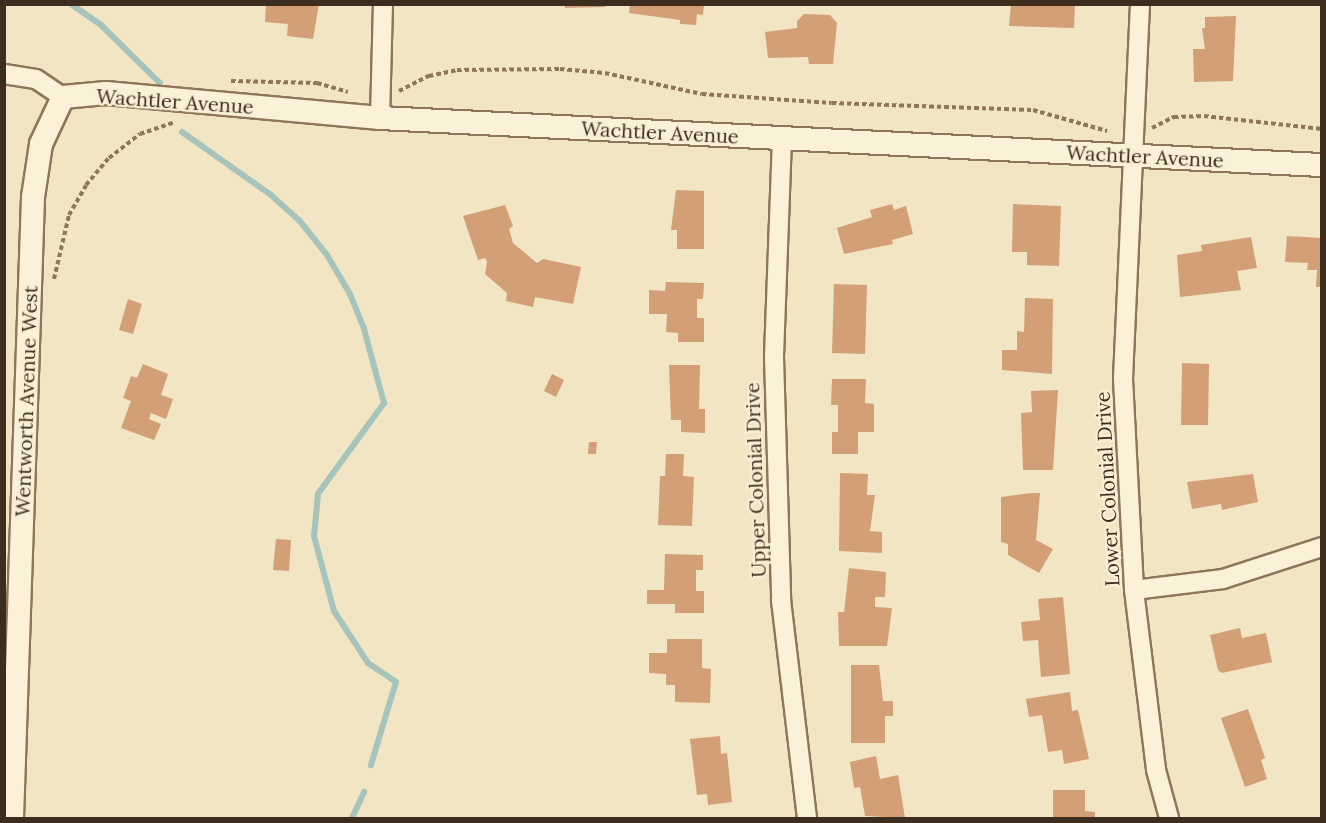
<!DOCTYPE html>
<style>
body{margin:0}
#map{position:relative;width:1326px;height:823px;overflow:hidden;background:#f1e5c4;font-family:Lora,serif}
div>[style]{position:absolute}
.stream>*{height:6px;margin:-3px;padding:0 3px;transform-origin:3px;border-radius:3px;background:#a6c4bc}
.building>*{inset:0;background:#d29f77}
.path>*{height:4px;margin-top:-2px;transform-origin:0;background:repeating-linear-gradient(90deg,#8d7659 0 4.5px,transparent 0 7.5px)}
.roads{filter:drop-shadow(2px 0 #8d7659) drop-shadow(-2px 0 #8d7659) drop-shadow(0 2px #8d7659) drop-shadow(0 -2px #8d7659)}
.minor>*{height:18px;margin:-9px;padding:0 9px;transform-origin:9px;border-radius:9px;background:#fbf1d8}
.tertiary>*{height:22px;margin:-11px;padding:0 11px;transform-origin:11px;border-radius:11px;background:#fbf1d8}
span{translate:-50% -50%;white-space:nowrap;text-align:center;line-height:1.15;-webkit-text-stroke:4.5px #f8eed4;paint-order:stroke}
.street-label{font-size:20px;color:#3c2d1e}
.frame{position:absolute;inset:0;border:6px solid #3c2d1e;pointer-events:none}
</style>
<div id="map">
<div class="stream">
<i style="left:71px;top:4px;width:38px;rotate:35deg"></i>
<i style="left:102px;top:26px;width:81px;rotate:44.5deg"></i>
<i style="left:182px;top:132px;width:109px;rotate:35.3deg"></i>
<i style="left:271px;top:195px;width:38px;rotate:42deg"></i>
<i style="left:299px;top:220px;width:45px;rotate:51.3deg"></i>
<i style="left:327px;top:255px;width:45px;rotate:59.5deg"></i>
<i style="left:350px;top:294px;width:38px;rotate:68deg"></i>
<i style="left:364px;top:329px;width:77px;rotate:74.9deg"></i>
<i style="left:384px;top:403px;width:112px;rotate:126deg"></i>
<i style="left:318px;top:494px;width:42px;rotate:95.4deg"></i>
<i style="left:314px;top:536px;width:78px;rotate:75.1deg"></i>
<i style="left:334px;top:611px;width:62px;rotate:56.8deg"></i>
<i style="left:368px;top:663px;width:34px;rotate:34deg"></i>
<i style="left:396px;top:682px;width:87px;rotate:106.8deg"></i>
<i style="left:352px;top:818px;width:29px;rotate:-65deg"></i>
</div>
<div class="building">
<i style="clip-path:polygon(266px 4px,319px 4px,313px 39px,287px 36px,288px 24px,265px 22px)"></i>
<i style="clip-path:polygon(630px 4px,704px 4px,703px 15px,697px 14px,696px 25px,680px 24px,680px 20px,629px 13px)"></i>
<i style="clip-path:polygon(1011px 4px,1075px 4px,1074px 28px,1009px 26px)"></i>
<i style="clip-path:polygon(565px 5px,605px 5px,605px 7px,565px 8px)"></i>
<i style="clip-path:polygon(804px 14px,830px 15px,837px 23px,833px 64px,809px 64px,808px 57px,768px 58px,765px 32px,797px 28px,797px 21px)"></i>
<i style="clip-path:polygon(1236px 16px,1233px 81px,1194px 82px,1193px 49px,1205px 49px,1202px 28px,1205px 28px,1205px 17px)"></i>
<i style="clip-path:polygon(676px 190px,704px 191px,704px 249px,677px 249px,677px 230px,671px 230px)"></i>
<i style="clip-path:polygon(892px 204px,894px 210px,906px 206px,913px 234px,892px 240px,893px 244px,844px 254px,837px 228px,872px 217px,870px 210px)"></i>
<i style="clip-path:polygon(1013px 204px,1061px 206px,1059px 266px,1027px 265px,1027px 252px,1012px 252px)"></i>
<i style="clip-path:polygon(505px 205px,513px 226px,509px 229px,513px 243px,537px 263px,543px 259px,581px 267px,573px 304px,535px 297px,533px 307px,506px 301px,507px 293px,485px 274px,487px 262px,485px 258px,478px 260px,463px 216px)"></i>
<i style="clip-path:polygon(1287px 236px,1322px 238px,1322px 287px,1316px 287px,1317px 270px,1307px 270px,1308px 263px,1285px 262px)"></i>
<i style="clip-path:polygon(1251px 237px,1257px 268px,1237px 271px,1241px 290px,1180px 297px,1177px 255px,1202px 251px,1201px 245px)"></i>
<i style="clip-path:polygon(666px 282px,704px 283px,703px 299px,697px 299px,697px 318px,704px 318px,704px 342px,678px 342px,678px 333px,666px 332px,667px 314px,649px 314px,649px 290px,665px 291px)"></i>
<i style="clip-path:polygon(834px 284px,867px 285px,865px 354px,832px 353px)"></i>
<i style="clip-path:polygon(1025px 298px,1053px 299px,1052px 374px,1002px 370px,1002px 350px,1017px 350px,1017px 331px,1024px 332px)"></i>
<i style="clip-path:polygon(128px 299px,142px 304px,133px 334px,119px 330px)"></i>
<i style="clip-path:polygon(1182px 363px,1209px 364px,1208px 425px,1181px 425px)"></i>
<i style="clip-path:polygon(143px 364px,168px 374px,161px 395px,173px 399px,166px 419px,151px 413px,149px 419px,161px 424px,154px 440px,121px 428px,131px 401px,123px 398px,131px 376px,137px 378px)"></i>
<i style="clip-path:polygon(669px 365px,700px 365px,699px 409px,705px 409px,705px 433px,681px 432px,681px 420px,671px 420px)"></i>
<i style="clip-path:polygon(552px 374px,564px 380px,556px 397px,544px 391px)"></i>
<i style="clip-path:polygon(832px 379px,866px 379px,865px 403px,874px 404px,874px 432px,858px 432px,858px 454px,832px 454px,832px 432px,838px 432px,838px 405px,831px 405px)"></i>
<i style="clip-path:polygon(1058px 390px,1053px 470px,1023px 470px,1021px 413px,1032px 412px,1031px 391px)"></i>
<i style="clip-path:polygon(589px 442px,597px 442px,596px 454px,588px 454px)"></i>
<i style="clip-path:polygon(666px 454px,684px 454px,683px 476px,694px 477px,692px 526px,658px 525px,660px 476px,665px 476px)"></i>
<i style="clip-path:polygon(840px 473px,868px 474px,867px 495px,875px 495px,870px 531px,882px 532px,882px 553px,839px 551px)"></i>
<i style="clip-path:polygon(1253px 474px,1258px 502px,1222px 510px,1221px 504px,1192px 509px,1187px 482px)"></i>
<i style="clip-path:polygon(1032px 493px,1040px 493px,1036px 540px,1053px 549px,1039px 573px,1008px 555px,1008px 544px,1001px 542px,1001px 497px)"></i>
<i style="clip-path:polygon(276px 539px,291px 540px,289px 571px,273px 570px)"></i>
<i style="clip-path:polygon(665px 554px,703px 555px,703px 570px,696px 570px,696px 591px,704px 591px,704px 613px,675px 613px,675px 604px,647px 604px,647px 590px,664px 590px)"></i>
<i style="clip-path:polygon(849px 568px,886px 572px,885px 597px,875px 597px,875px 607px,892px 608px,887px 646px,839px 646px,838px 612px,844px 612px)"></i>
<i style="clip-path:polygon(1063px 597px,1070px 674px,1041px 677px,1038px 640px,1023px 641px,1021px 622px,1040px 620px,1038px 599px)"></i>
<i style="clip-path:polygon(1240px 628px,1242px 638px,1266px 633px,1272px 662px,1222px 673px,1218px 670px,1210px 635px)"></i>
<i style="clip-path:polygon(667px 639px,702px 639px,702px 668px,711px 669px,710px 703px,675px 702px,675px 685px,666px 685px,666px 674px,649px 673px,649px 653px,667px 653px)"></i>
<i style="clip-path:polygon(851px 665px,879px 665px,883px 701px,893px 701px,893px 716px,885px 716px,885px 743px,851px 743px)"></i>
<i style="clip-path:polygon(1070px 692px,1072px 711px,1078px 710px,1089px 759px,1064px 764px,1062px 750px,1048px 752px,1042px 715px,1029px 717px,1026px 699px)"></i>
<i style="clip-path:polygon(1248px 709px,1265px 758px,1261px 760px,1267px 779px,1245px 787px,1221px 718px)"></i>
<i style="clip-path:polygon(720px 736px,721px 754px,727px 753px,732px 802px,708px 805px,707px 794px,697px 795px,690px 739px)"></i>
<i style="clip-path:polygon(876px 756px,880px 779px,898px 775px,905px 818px,865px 816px,860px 787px,854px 788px,850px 762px)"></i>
<i style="clip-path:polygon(1053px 790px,1085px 790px,1085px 811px,1095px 812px,1095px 818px,1053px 818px)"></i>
</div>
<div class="path">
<i style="left:231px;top:81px;width:86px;rotate:1.3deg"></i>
<i style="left:317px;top:83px;width:32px;rotate:16deg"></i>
<i style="left:399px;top:91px;width:34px;rotate:-27deg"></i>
<i style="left:429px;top:76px;width:29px;rotate:-12deg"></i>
<i style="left:457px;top:70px;width:103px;rotate:-0.6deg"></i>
<i style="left:560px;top:69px;width:45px;rotate:5.1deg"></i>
<i style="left:605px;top:73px;width:99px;rotate:12.2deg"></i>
<i style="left:702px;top:94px;width:130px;rotate:4deg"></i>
<i style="left:832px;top:103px;width:201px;rotate:2deg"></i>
<i style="left:1033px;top:110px;width:77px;rotate:15.8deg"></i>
<i style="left:1152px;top:128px;width:25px;rotate:-27deg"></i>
<i style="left:1174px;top:117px;width:30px;rotate:-2deg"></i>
<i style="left:1204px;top:116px;width:119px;rotate:6.3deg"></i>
<i style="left:54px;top:279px;width:66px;rotate:-76.8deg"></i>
<i style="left:69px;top:215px;width:34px;rotate:-60deg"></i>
<i style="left:86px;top:185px;width:35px;rotate:-50deg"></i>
<i style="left:109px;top:158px;width:39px;rotate:-38deg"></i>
<i style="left:140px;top:134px;width:36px;rotate:-19deg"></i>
</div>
<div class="roads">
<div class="minor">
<i style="left:1140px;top:4px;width:375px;rotate:92.6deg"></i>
<i style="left:1123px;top:379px;width:211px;rotate:87deg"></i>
<i style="left:1134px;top:590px;width:181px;rotate:83deg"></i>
<i style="left:1156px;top:770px;width:50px;rotate:74.8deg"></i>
<i style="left:4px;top:74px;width:32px;rotate:9deg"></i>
<i style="left:36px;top:79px;width:32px;rotate:34deg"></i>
<i style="left:380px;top:118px;width:114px;rotate:-88.5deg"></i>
<i style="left:782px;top:138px;width:219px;rotate:92.1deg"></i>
<i style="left:774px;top:357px;width:243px;rotate:88.3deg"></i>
<i style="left:781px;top:600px;width:220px;rotate:83.2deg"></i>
<i style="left:1134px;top:590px;width:90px;rotate:-7deg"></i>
<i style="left:1223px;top:579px;width:104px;rotate:-17.9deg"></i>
</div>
<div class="tertiary">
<i style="left:12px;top:818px;width:621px;rotate:-88.06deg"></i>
<i style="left:33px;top:197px;width:54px;rotate:-81.4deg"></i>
<i style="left:41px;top:144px;width:52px;rotate:-64.9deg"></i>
<i style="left:63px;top:97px;width:43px;rotate:-5.3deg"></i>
<i style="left:106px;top:93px;width:275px;rotate:5.2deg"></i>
<i style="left:380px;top:118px;width:943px;rotate:2.86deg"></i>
</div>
</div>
<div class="street-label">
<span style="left:175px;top:101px;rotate:4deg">Wachtler Avenue</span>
<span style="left:660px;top:132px;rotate:3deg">Wachtler Avenue</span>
<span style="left:1145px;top:156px;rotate:3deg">Wachtler Avenue</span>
<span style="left:26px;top:401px;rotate:-88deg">Wentworth Avenue West</span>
<span style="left:755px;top:480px;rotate:-92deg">Upper Colonial Drive</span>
<span style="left:1107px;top:489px;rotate:-93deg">Lower Colonial Drive</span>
</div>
<div class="frame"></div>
</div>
